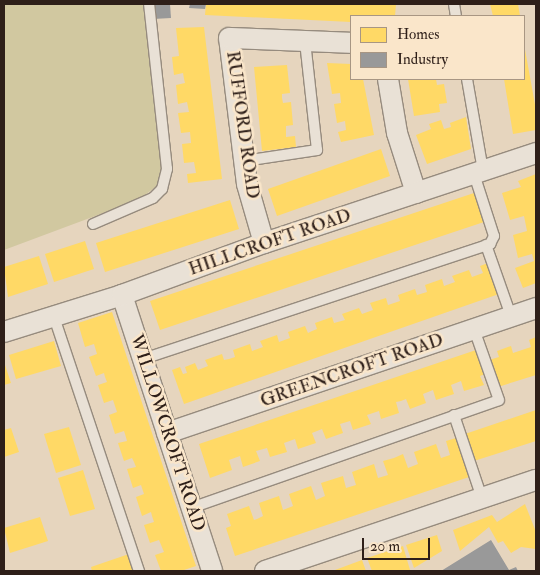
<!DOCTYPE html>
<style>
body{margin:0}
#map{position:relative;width:540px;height:575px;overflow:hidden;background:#e6d5be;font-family:"IM FELL Double Pica",serif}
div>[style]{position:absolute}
.green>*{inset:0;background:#d1c8a0}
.homes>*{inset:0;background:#ffd966}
.industry>*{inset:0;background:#999}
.roads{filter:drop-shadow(1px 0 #968b7e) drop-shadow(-1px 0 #968b7e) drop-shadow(0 1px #968b7e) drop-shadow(0 -1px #968b7e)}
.service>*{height:10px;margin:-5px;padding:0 5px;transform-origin:5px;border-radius:5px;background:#e9e1d6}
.minor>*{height:20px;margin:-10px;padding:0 10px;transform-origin:10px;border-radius:10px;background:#e9e1d6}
span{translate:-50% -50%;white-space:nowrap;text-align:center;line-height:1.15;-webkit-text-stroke:5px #fae6ca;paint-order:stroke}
.street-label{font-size:18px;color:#2e1f19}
.frame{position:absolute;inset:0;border:5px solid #2e1f19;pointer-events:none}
.legend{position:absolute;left:350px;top:15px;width:175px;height:65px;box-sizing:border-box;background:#fae6ca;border:1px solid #a89683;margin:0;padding:6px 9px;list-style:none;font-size:15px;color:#2e1f19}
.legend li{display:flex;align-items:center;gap:10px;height:25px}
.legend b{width:25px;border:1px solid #a89683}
.scale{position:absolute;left:362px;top:538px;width:68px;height:22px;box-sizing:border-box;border:2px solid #2e1f19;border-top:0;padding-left:6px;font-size:15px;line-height:18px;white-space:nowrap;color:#2e1f19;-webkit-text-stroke:4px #fae6ca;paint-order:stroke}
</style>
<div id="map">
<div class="green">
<i style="clip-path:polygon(4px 4px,143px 4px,162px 173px,157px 186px,138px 200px,4px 250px)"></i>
</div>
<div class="homes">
<i style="clip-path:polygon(206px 4px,396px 4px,395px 16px,351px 16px,351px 22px,205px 15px)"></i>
<i style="clip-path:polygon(490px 4px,518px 4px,520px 16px,493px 16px)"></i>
<i style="clip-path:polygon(204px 27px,222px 179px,188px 183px,187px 174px,196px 173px,194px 162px,184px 163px,182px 144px,191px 143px,190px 132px,181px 133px,178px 113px,189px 112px,187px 102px,178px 104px,176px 85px,185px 83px,184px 79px,183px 73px,174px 75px,172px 57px,179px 56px,176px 28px)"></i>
<i style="clip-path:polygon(524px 44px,536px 110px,536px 130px,513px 134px,504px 79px,524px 79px)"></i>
<i style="clip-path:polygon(327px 63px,351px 64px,351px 79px,363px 79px,374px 135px,341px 142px,338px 132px,346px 130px,345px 121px,337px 123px,334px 104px,341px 103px,340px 93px,332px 94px)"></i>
<i style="clip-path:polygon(287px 65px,290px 93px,282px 94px,282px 98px,283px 103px,291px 102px,293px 125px,286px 126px,286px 137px,295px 136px,296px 147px,262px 151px,254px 67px)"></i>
<i style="clip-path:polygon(408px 79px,436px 79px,437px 85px,444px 84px,447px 103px,439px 104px,440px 112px,414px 116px)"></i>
<i style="clip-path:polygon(466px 117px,471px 149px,427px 164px,416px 135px,431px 129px,429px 124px,441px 120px,444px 129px,451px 127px,450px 123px)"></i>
<i style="clip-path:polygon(381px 149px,390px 176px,277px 216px,268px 189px)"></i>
<i style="clip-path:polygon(536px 174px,536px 283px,523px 288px,515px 268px,534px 261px,532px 254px,518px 258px,513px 235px,527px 231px,524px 216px,510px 220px,502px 193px,521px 187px,518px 181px)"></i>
<i style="clip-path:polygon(474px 193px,484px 222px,160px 330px,150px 301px)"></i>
<i style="clip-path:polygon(230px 200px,239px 229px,105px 272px,96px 243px)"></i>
<i style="clip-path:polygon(85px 241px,94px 269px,54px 282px,45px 254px)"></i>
<i style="clip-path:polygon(39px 256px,48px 284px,8px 297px,4px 267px)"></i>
<i style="clip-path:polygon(488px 263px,499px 294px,184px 404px,172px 370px,180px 367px,183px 374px,187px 373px,185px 367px,195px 363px,198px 370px,208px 366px,205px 360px,222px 354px,224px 360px,229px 359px,235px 357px,233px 350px,250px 344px,252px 351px,263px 347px,260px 341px,277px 335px,279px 342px,290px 338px,288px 332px,305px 326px,308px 333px,312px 331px,317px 329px,315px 323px,332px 317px,334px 323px,345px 320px,342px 314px,359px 308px,362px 314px,373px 310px,370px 303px,386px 298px,388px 305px,400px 301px,398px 295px,415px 289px,417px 295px,427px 292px,425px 285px,442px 279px,444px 286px,455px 282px,452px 276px,469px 270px,472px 277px,483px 273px,480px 266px)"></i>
<i style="clip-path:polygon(112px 312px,196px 566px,181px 571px,161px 571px,155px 555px,164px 552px,159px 540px,150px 543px,144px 525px,154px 522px,152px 516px,151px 512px,142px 516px,136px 497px,144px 494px,141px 485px,133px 488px,127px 469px,136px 467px,134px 462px,132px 458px,124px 461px,118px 443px,127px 441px,125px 434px,124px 431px,115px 434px,109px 415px,117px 412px,113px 400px,104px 403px,98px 385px,107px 382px,105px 377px,104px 373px,96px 376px,89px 357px,97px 354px,94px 344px,85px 347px,78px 323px)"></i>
<i style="clip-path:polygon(536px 337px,536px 375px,498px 387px,489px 360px,499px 357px,497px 351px,511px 346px,513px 353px,531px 347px,529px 340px)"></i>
<i style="clip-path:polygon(54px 341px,61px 366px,16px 379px,9px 355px)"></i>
<i style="clip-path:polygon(476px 350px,485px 374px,480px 376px,484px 385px,464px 391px,461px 381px,451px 385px,454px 394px,436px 400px,433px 390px,423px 394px,426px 403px,410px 409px,406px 399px,401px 401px,396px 402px,399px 413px,381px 419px,379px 411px,367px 415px,371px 424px,353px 430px,350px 421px,340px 424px,343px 433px,326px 439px,322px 429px,312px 433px,316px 443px,298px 449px,295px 439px,284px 443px,287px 452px,270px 457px,267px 448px,256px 451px,260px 461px,243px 467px,240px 456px,229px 460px,232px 470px,210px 478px,199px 444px)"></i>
<i style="clip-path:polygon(4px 362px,11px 383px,4px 385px)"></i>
<i style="clip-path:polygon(536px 410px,536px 441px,474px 461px,465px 434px)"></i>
<i style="clip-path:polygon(69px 427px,81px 465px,56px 473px,44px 434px)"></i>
<i style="clip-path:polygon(11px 428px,19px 452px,4px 457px,4px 430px)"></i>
<i style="clip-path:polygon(456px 438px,469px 477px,235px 556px,226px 528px,231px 526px,227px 514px,249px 506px,254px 520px,257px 519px,263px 516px,259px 503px,279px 496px,283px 510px,293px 506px,289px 494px,311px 486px,316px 500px,325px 496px,321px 483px,343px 476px,346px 488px,356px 485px,352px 472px,374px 464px,378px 478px,388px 475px,383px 461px,394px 458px,403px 454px,408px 468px,418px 464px,414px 452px,436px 444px,441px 458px,450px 455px,446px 441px)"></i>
<i style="clip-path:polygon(83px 470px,95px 509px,70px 516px,58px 478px)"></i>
<i style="clip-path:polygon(525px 504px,536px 532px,536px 549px,521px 547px,511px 553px,503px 541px,498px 543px,489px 527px,460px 551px,453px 530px,492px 515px,497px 522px)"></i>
<i style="clip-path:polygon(40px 517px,48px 541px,10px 553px,4px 528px)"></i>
<i style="clip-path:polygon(437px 535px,442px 551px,414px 568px,406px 545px)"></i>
<i style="clip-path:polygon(403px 546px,410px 570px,372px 571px,367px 558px)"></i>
<i style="clip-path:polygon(129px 554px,135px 571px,92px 571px,91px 567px)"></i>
<i style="clip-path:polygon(362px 560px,366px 571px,335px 571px,335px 570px)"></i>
</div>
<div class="industry">
<i style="clip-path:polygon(152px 4px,170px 4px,171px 18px,153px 19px)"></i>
<i style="clip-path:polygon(190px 4px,206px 4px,205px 9px,189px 8px)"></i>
<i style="clip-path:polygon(491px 540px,509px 570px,516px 567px,518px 571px,441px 571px)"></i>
</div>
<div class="roads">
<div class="service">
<i style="left:454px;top:4px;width:12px;rotate:81deg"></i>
<i style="left:467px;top:79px;width:93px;rotate:80.1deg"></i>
<i style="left:244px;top:161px;width:74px;rotate:-8.6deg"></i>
<i style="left:317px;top:150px;width:110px;rotate:-96.3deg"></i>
<i style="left:93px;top:224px;width:65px;rotate:-23.4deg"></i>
<i style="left:153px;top:198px;width:13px;rotate:-45deg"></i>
<i style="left:162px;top:189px;width:21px;rotate:-76deg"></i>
<i style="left:167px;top:169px;width:166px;rotate:-96.2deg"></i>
<i style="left:486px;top:245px;width:75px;rotate:70.6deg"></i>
<i style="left:54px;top:317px;width:268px;rotate:71.5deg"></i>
<i style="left:143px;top:359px;width:366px;rotate:-18.3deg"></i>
<i style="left:490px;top:244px;width:9px;rotate:-63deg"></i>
<i style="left:494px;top:236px;width:65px;rotate:-107.9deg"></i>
<i style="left:454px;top:415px;width:88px;rotate:71.4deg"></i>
<i style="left:191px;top:508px;width:326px;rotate:-19.3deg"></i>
<i style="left:499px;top:400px;width:75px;rotate:-109.4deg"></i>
</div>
<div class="minor">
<i style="left:388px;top:79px;width:55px;rotate:80.5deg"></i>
<i style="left:397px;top:133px;width:63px;rotate:72.4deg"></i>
<i style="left:264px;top:243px;width:61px;rotate:-106.1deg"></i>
<i style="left:247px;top:184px;width:147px;rotate:-97deg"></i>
<i style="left:229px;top:38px;width:122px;rotate:2.3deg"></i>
<i style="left:122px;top:295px;width:290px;rotate:71.9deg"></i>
<i style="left:4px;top:332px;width:124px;rotate:-17.4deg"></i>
<i style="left:122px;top:295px;width:151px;rotate:-20.1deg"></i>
<i style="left:264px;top:243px;width:287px;rotate:-18.3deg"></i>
<i style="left:167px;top:433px;width:390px;rotate:-18.7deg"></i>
<i style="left:265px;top:571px;width:286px;rotate:-18.6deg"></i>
</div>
</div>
<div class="street-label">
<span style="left:242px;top:125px;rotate:82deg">RUFFORD ROAD</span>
<span style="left:270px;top:243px;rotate:-19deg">HILLCROFT ROAD</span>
<span style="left:352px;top:371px;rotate:-19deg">GREENCROFT ROAD</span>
<span style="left:167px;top:433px;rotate:72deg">WILLOWCROFT ROAD</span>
</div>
<div class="frame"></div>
<ul class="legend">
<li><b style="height:14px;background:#ffd966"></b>Homes</li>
<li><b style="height:14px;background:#999"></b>Industry</li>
</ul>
<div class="scale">20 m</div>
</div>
